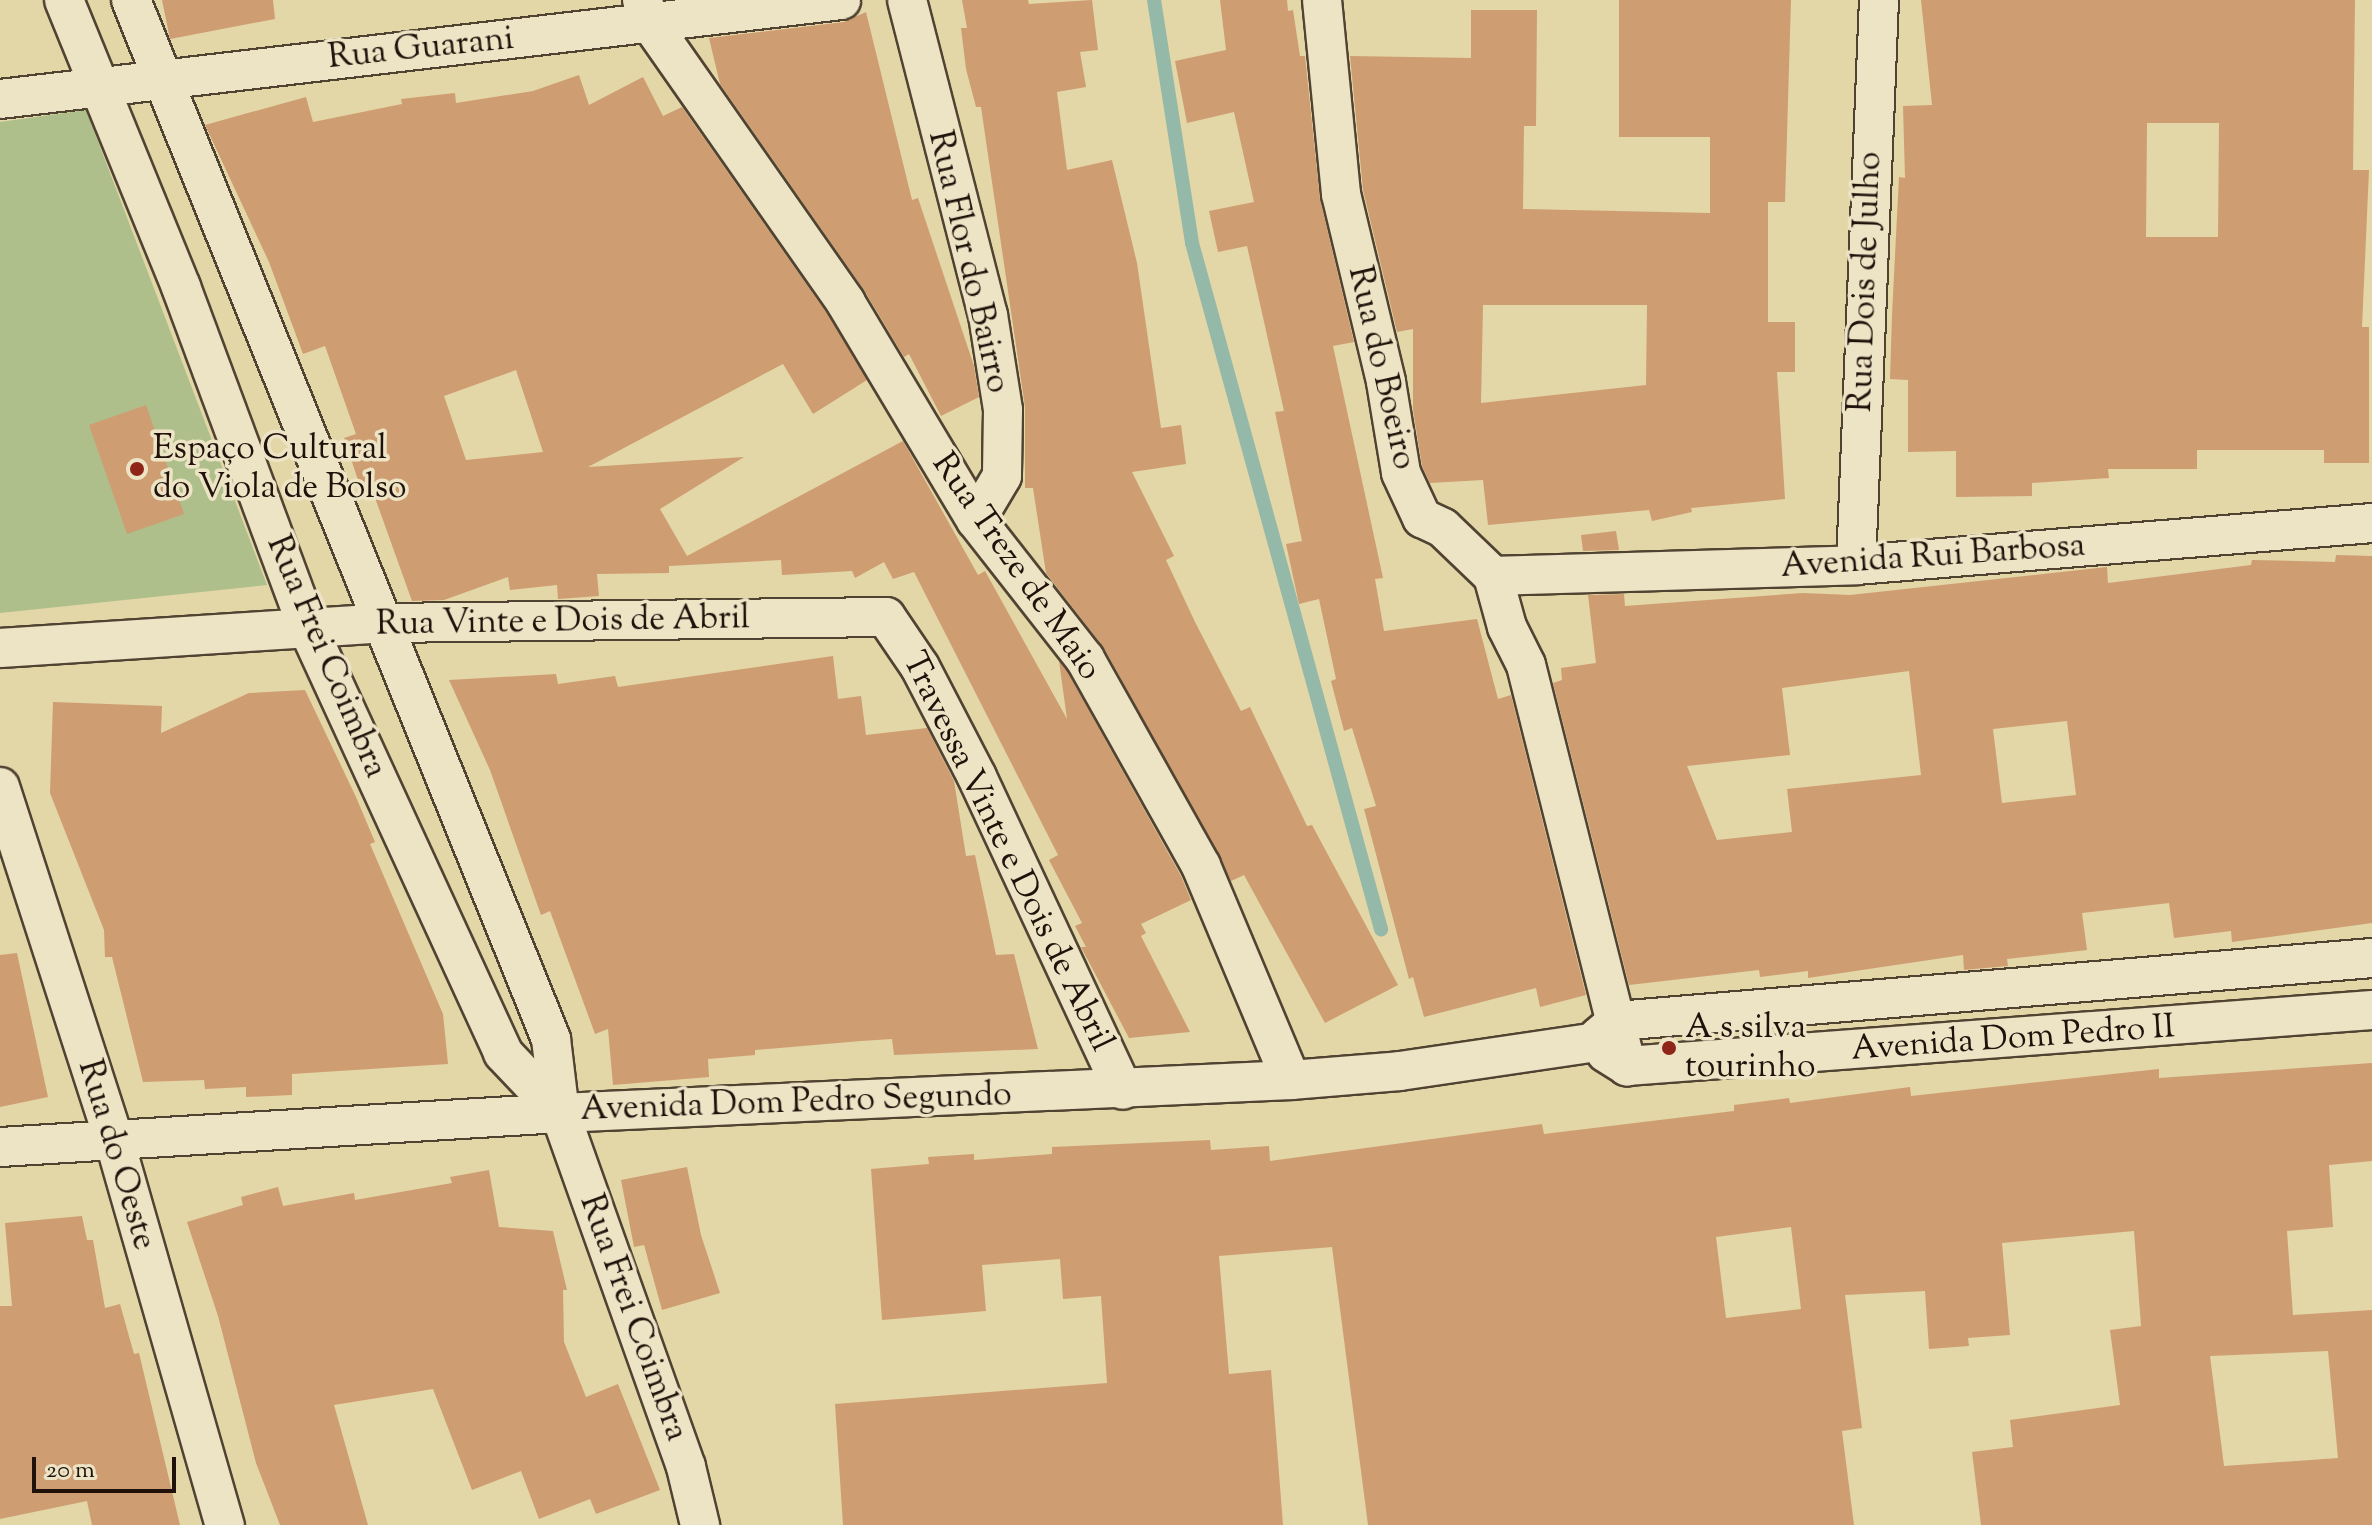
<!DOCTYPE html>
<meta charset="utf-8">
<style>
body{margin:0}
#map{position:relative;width:2372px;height:1525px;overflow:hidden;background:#e3d6a7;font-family:"Sorts Mill Goudy",serif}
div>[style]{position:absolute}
.green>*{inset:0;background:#aebf8c}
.stream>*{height:14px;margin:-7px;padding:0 7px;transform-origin:7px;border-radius:7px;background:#95b9a9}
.building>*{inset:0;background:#cf9d72}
.roads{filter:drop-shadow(2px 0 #514332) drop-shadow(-2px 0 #514332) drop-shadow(0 2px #514332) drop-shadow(0 -2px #514332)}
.minor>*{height:38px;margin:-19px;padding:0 19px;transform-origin:19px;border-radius:19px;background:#ede4c6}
.dots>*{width:22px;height:22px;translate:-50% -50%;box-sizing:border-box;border:4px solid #ede4c6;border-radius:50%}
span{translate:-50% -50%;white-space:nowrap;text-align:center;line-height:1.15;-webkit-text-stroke:7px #ede4c6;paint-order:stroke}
.street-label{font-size:34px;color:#20120b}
.poi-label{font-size:34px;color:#20120b}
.left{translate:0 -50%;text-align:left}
.scale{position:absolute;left:32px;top:1457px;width:144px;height:36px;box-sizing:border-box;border:4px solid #20120b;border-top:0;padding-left:10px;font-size:24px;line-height:28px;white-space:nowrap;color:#20120b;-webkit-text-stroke:6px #ede4c6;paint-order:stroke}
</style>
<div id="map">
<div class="green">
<i style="clip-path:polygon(86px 110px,267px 585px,0 613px,0 122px)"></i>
</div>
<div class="stream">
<i style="left:1154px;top:0;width:246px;rotate:81.1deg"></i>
<i style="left:1192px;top:243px;width:712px;rotate:74.6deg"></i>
</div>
<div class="building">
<i style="clip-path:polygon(162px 0,273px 0,275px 19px,170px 39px)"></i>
<i style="clip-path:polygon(962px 0,1028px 0,1029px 4px,1092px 0,1098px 50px,1080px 52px,1086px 87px,1057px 92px,1067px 170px,1112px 160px,1137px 263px,1161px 428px,1181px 425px,1186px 464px,1132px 472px,1174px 556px,1166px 560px,1195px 622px,1241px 711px,1250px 707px,1307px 826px,1312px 825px,1398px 985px,1325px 1023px,1244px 875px,1231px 881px,1104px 648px,1046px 573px,1033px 488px,1025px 488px,1025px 407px,981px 107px,976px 107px,966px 69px,961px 28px,967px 28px)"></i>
<i style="clip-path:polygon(1220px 0,1287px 0,1288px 11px,1293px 10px,1300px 56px,1305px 56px,1320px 199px,1354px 342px,1333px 346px,1383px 578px,1375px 579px,1384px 631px,1477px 619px,1498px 699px,1511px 695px,1586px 995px,1540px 1007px,1536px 988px,1424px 1017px,1413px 977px,1409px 979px,1364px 809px,1376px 806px,1352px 728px,1344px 731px,1331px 681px,1336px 679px,1319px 599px,1299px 604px,1286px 544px,1302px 541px,1275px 412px,1284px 411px,1247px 246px,1218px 252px,1209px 211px,1254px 202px,1234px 112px,1187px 123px,1175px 61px,1226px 50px)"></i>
<i style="clip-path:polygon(evenodd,1619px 0,1791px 0,1785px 202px,1768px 202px,1768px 322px,1795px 322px,1795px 372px,1777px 372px,1785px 499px,1691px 508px,1692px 512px,1652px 521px,1649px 510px,1488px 525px,1483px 480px,1430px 483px,1422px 466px,1413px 410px,1413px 329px,1397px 332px,1363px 190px,1350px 56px,1471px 58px,1471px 10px,1537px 10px,1536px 126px,1524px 126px,1523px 209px,1710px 213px,1710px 137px,1619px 137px,1619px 0,1483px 305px,1647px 305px,1646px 385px,1481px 403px,1483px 305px)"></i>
<i style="clip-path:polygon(evenodd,1921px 0,2355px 0,2353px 170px,2369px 170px,2362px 327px,2369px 327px,2369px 463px,2324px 463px,2324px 450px,2197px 450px,2197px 469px,2108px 469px,2109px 478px,2032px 483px,2032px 496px,1956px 497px,1956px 451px,1908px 452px,1908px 380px,1890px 379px,1892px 315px,1899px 177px,1905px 178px,1903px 106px,1932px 105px,1921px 0,2147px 123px,2219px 123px,2218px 237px,2146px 237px,2147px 123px)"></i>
<i style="clip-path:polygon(866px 12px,912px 200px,918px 198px,974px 366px,979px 397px,941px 416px,909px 354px,904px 357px,864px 290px,720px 84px,709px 38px,844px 22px)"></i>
<i style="clip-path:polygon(evenodd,579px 75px,589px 105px,643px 77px,663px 116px,682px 107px,828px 315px,867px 380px,813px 414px,783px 364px,588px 467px,744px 457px,660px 509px,687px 556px,903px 441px,978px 575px,985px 571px,1067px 719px,1059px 661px,1067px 671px,1181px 876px,1191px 900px,1141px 924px,1146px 933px,1141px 936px,1190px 1032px,1129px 1038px,1081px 947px,1086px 947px,1075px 926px,1082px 923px,1049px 860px,1058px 855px,914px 572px,893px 579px,884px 562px,855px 578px,852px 571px,782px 575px,781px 560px,669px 566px,669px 573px,597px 574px,599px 596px,558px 599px,557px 585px,510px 590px,508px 577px,444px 600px,412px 601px,374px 495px,364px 498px,344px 438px,356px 434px,325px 346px,303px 354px,269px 262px,205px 125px,306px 97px,313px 122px,402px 104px,401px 99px,455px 93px,456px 103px,533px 91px,579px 75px,516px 370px,543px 452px,466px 460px,444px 396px,516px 370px)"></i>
<i style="clip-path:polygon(146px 405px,184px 514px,127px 534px,89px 425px)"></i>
<i style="clip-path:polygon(1616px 531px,1619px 550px,1583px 551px,1581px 535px)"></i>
<i style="clip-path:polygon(evenodd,2336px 555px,2372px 556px,2372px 923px,2232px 942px,2231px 931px,2174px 938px,2169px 903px,2082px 913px,2087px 950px,2007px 959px,2008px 966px,1964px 970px,1963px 955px,1808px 978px,1808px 971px,1760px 977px,1759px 970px,1629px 985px,1553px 683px,1562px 680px,1561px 668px,1596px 663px,1588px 595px,1624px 594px,1625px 606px,1803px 593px,1850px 595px,2107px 567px,2108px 583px,2251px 565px,2252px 560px,2335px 562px,2336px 555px,1909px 671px,1921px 775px,1787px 789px,1792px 832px,1717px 840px,1687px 766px,1790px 755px,1782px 688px,1909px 671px,2336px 555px,2067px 721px,2076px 795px,2002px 803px,1993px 729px,2067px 721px)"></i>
<i style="clip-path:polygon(833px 656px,838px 699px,861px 696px,866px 735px,927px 728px,954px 781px,966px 856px,975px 855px,996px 955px,1014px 954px,1038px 1049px,894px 1055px,892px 1039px,861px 1041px,755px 1050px,755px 1055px,708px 1059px,709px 1077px,613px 1085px,608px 1029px,595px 1034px,550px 911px,541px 915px,490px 770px,449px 680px,556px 674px,558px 684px,615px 676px,618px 687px)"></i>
<i style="clip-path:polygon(305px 690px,356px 797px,375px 842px,370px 844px,443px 1014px,448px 1064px,292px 1074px,292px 1095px,246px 1097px,246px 1087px,205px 1089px,204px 1080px,143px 1082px,112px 957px,105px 957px,104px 930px,50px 793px,53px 702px,162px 706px,161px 733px,249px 693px)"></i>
<i style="clip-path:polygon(17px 953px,48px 1097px,0 1107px,0 955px)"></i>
<i style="clip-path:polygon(evenodd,2372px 1063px,2372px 1161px,2329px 1165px,2333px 1227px,2287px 1231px,2293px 1315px,2372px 1310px,2372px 1525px,1981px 1525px,1972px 1452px,2013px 1447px,2010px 1420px,2120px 1405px,2110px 1330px,2141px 1326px,2134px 1231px,2002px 1243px,2010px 1335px,1968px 1338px,1969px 1346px,1929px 1349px,1925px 1291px,1845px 1295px,1862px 1428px,1842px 1431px,1854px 1525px,1368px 1525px,1332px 1247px,1219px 1256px,1229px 1374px,1271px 1370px,1283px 1525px,843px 1525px,835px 1404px,1107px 1383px,1101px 1296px,1063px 1299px,1060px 1259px,982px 1265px,986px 1311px,882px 1320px,871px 1169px,929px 1164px,928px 1157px,974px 1154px,974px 1160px,1052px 1154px,1052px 1147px,1210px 1140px,1211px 1150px,1269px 1146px,1270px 1161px,1542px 1124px,1544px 1134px,1734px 1111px,1734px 1105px,1789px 1098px,1790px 1103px,1910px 1087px,1911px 1096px,2159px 1069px,2159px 1078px,2372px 1063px,1791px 1227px,1801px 1309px,1726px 1318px,1716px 1237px,1791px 1227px,2372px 1063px,2328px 1351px,2338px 1458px,2224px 1466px,2210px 1356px,2328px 1351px)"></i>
<i style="clip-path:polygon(687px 1167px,701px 1235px,720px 1293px,662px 1310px,644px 1245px,634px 1247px,621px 1180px)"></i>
<i style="clip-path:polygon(489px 1170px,499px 1227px,553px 1231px,567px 1290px,563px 1290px,564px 1342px,586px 1397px,618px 1384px,660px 1490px,596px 1514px,590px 1499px,539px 1519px,521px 1471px,472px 1490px,433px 1389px,334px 1405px,368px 1525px,280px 1525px,256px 1463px,218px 1316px,187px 1222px,243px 1205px,241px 1197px,278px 1187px,283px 1206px,354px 1193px,355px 1200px,452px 1183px,450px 1177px)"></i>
<i style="clip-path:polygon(82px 1216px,87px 1240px,93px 1240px,105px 1308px,120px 1304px,134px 1354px,139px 1353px,180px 1525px,92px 1525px,87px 1501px,0 1519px,0 1306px,12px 1306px,5px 1223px)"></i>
</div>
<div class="roads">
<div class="minor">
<i style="left:64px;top:0;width:310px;rotate:67.8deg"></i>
<i style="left:181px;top:287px;width:362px;rotate:69.6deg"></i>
<i style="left:307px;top:626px;width:470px;rotate:65.3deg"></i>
<i style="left:503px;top:1053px;width:83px;rotate:46.5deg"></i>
<i style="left:131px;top:0;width:1121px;rotate:67.99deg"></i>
<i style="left:551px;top:1039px;width:75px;rotate:83.1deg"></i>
<i style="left:560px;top:1113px;width:376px;rotate:70.4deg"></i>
<i style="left:686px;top:1467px;width:60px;rotate:76.4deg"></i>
<i style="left:642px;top:0;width:26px;rotate:69deg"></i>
<i style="left:651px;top:24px;width:340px;rotate:55deg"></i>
<i style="left:846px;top:303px;width:253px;rotate:59.1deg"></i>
<i style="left:976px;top:520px;width:177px;rotate:51.9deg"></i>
<i style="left:1085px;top:659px;width:237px;rotate:60.7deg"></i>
<i style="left:1201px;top:866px;width:232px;rotate:67.2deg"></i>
<i style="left:907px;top:0;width:325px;rotate:75.6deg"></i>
<i style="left:988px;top:315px;width:96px;rotate:81deg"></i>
<i style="left:1003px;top:410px;width:66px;rotate:90.9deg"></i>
<i style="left:1002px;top:476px;width:51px;rotate:120.6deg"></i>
<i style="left:1322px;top:0;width:195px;rotate:84.4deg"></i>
<i style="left:1341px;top:194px;width:193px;rotate:76.5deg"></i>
<i style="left:1386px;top:382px;width:92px;rotate:80.6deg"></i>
<i style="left:1401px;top:473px;width:50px;rotate:65deg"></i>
<i style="left:1422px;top:518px;width:23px;rotate:25deg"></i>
<i style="left:1443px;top:528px;width:69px;rotate:43.8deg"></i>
<i style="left:1493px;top:576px;width:53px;rotate:74.6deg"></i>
<i style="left:1507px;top:627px;width:42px;rotate:63.4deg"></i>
<i style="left:1526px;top:665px;width:414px;rotate:75.9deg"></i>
<i style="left:0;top:99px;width:847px;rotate:-6.71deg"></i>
<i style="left:1856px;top:565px;width:565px;rotate:-87.67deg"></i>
<i style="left:1493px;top:576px;width:363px;rotate:-1.7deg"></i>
<i style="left:1856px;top:565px;width:518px;rotate:-4.65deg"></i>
<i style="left:0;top:648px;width:384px;rotate:-3.7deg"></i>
<i style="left:383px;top:623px;width:503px;rotate:-0.68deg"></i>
<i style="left:886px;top:617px;width:60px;rotate:55.8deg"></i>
<i style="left:920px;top:667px;width:124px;rotate:62.6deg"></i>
<i style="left:977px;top:777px;width:345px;rotate:65deg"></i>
<i style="left:0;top:787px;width:370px;rotate:72.1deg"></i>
<i style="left:114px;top:1139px;width:402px;rotate:74deg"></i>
<i style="left:1598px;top:1037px;width:25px;rotate:-40deg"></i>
<i style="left:1617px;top:1021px;width:758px;rotate:-4.77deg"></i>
<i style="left:1606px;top:1053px;width:25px;rotate:32deg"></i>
<i style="left:1627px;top:1066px;width:747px;rotate:-4.3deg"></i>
<i style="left:0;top:1147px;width:561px;rotate:-3.47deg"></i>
<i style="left:560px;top:1113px;width:732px;rotate:-2.58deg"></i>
<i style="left:1291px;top:1080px;width:109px;rotate:-4.7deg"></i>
<i style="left:1400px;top:1071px;width:192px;rotate:-8.4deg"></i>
</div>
</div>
<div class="dots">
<i style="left:137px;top:469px;background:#8f2418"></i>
<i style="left:1669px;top:1048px;background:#8f2418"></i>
</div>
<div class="street-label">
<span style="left:421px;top:49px;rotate:-6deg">Rua Guarani</span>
<span style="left:968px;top:262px;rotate:77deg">Rua Flor do Bairro</span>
<span style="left:1866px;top:282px;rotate:-88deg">Rua Dois de Julho</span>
<span style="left:1381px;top:368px;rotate:77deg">Rua do Boeiro</span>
<span style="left:1933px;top:557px;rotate:-4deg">Avenida Rui Barbosa</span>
<span style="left:1016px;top:567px;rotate:55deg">Rua Treze de Maio</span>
<span style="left:563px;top:622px;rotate:-1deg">Rua Vinte e Dois de Abril</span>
<span style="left:326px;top:657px;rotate:67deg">Rua Frei Coimbra</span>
<span style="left:1007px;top:852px;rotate:64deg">Travessa Vinte e Dois de Abril</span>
<span style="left:2013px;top:1039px;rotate:-4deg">Avenida Dom Pedro II</span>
<span style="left:796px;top:1103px;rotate:-2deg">Avenida Dom Pedro Segundo</span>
<span style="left:116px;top:1155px;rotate:73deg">Rua do Oeste</span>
<span style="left:633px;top:1318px;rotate:70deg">Rua Frei Coimbra</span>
</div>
<div class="poi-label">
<span class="left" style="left:153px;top:469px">Espaço Cultural<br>do Viola de Bolso</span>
<span class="left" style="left:1685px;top:1048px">A s silva<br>tourinho</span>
</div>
<div class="scale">20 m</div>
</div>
